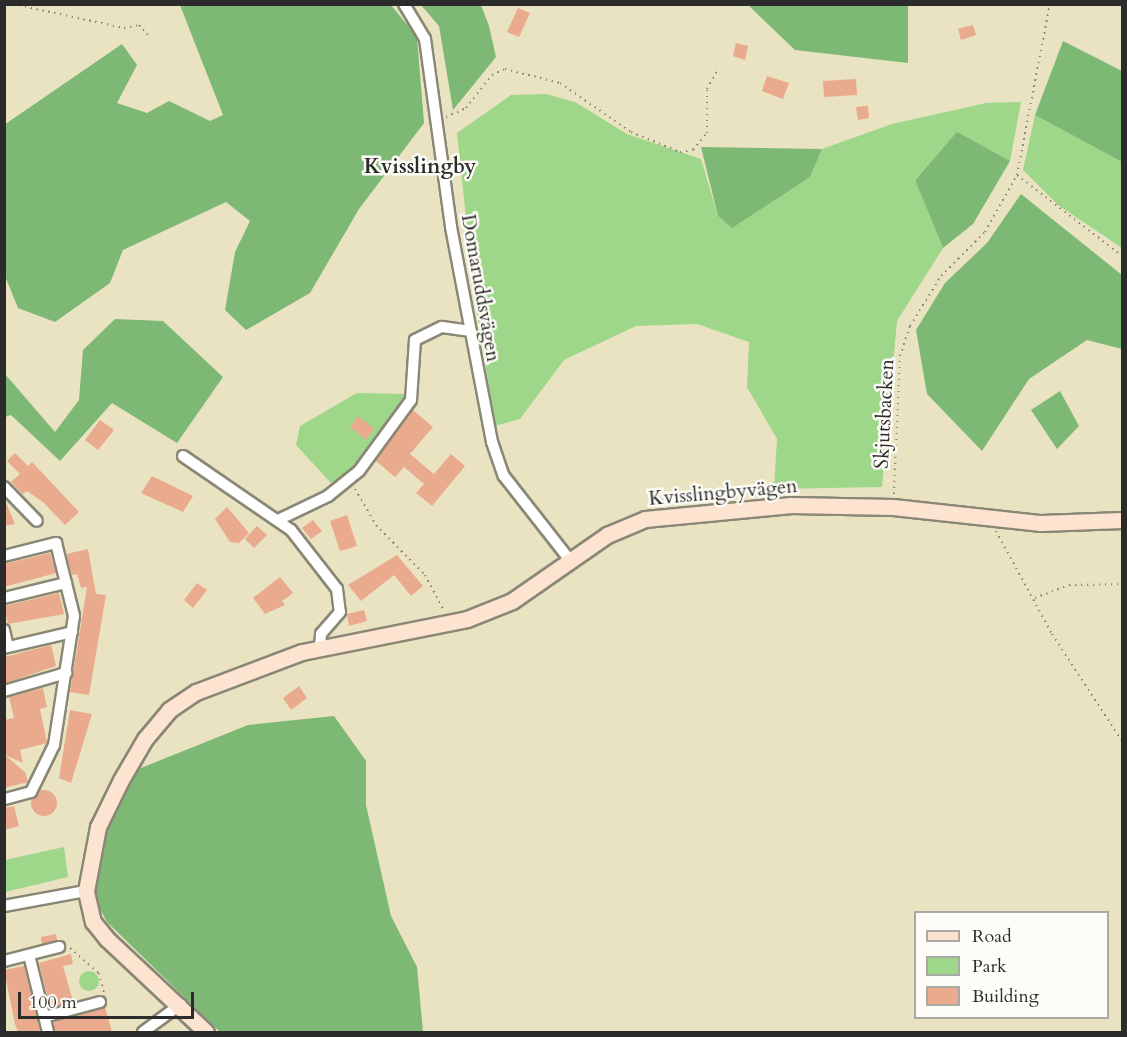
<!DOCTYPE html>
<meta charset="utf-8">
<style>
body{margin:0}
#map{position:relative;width:1127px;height:1037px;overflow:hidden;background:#e9e3c2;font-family:Cardo,serif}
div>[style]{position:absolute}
.green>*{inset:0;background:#9ed789}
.round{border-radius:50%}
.forest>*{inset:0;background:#7eb875}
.building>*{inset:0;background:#eaaa8e}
.path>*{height:2px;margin-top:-1px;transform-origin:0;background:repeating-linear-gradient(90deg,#8a8776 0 1.5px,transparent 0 6px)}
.roads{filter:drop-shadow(2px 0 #8a8776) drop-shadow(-2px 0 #8a8776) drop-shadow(0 2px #8a8776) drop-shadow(0 -2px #8a8776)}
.street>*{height:10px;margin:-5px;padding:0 5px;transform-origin:5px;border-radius:5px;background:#fff}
.secondary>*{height:15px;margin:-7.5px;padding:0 7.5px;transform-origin:7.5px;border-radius:7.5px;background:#fde4d1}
span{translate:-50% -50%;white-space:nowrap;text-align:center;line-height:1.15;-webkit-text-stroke:5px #fdfcf7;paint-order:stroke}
.street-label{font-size:20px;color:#2b2b2b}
.neighbourhood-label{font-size:21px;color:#2b2b2b;font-weight:700}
.frame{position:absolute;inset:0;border:6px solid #2b2b2b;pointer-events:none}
.legend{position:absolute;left:914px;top:911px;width:195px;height:108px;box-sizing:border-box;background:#fdfcf7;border:2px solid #a9a8a5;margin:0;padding:8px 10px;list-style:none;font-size:18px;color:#2b2b2b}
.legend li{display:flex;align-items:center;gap:12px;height:30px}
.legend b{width:30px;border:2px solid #a9a8a5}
.scale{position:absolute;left:18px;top:992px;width:176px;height:27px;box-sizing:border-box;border:3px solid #2b2b2b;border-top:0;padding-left:8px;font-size:18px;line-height:21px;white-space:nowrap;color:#2b2b2b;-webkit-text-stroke:4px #fdfcf7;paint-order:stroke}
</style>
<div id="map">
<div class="green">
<i style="clip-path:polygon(546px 94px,575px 102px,627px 134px,701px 159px,718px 216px,732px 227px,810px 177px,822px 149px,892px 124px,986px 103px,1021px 102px,1010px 161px,957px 133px,915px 179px,943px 248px,897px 321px,882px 487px,774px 489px,777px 439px,747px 387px,749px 342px,697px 324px,636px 326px,564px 360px,520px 419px,495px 426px,474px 294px,457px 133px,511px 95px)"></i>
<i style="clip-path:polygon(1035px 115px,1122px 162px,1122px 248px,1058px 205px,1023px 170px)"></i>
<i style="clip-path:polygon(357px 393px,407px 394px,356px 469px,331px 483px,296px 445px,300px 426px)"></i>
<i style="clip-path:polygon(64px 847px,68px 877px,5px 892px,5px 860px)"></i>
<i class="round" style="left:79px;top:971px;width:20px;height:20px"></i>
</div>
<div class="forest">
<i style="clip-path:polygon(180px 5px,391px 5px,417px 37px,424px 123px,359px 209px,310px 293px,246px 330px,225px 310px,235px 252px,250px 221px,226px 202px,123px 250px,110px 283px,55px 322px,18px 308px,5px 276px,4px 125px,122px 44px,137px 65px,117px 103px,147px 113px,169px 101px,210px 121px,223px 115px)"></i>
<i style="clip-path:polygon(421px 5px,481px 5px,489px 26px,496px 57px,453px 110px,439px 26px)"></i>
<i style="clip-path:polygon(748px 5px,908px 5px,908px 63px,795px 50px)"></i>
<i style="clip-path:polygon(1063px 41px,1122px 71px,1122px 162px,1035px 115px)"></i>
<i style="clip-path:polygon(957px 132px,1010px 161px,973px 224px,943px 248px,915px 180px)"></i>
<i style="clip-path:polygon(701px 147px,822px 149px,810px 177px,732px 228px,718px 216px)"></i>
<i style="clip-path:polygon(1021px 194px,1122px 275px,1122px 349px,1087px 340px,1029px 379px,982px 451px,927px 394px,916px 330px,945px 283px,987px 243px)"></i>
<i style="clip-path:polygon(115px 319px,163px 321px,223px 377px,177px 443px,112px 403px,60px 461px,11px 415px,5px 417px,5px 374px,55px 432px,79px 400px,83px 350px)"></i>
<i style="clip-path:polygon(1060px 391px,1079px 426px,1057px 449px,1031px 410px)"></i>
<i style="clip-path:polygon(334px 716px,366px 761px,366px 805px,391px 916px,417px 967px,423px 1032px,220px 1032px,107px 922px,87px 884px,96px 841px,131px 772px,248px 725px)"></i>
</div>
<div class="building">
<i style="clip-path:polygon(518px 8px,530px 13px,519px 37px,507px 32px)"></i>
<i style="clip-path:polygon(973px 25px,976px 35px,961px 40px,958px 29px)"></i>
<i style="clip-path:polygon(736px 43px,748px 46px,745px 60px,733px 56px)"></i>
<i style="clip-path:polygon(767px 76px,789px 83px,783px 99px,762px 91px)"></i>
<i style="clip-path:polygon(856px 79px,857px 95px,824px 97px,823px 81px)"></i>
<i style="clip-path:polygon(868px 106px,869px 118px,858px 120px,856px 107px)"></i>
<i style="clip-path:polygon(413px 410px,433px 427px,410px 454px,434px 474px,451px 454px,465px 466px,432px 506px,416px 493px,424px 484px,404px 467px,395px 477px,376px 461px)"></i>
<i style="clip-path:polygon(358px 416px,374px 429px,366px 440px,350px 427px)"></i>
<i style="clip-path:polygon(100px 420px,114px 430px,98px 450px,85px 440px)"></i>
<i style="clip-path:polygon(15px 453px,28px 466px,32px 462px,79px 512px,65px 525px,43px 502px,27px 491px,23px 494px,11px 482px,20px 474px,7px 461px)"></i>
<i style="clip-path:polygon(152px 476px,193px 496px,183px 512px,141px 493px)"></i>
<i style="clip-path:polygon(4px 498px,15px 524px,4px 526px)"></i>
<i style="clip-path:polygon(227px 507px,249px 533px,239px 543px,230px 542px,215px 519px)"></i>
<i style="clip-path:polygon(347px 515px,357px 546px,340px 551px,330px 521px)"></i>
<i style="clip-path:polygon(313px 520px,322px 531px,311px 539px,302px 528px)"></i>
<i style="clip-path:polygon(257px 526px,267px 535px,254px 548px,245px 539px)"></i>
<i style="clip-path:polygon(88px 549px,96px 594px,106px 595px,89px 695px,70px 692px,87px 587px,81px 588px,77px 574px,72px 575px,66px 554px)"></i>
<i style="clip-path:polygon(50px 553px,56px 573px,4px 587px,4px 564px)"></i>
<i style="clip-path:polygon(397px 555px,423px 586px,411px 596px,394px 575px,361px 601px,348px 585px)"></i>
<i style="clip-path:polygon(280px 577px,293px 593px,282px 601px,285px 605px,265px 614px,253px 598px)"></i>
<i style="clip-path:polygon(197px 583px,207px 590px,193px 608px,184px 600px)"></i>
<i style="clip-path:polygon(59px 593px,64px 614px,8px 624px,4px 606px)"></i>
<i style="clip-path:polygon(364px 610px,367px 621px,349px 626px,347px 614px)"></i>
<i style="clip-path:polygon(51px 645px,56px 666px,6px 683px,4px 657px)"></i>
<i style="clip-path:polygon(299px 686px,307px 698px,291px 710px,283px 698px)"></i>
<i style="clip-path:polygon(43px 688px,47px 707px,40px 709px,47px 743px,20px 750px,23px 763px,5px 755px,25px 772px,28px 782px,4px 788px,4px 720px,14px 718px,9px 697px)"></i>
<i style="clip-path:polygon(70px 710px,92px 714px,71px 783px,59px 778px)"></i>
<i class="round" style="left:31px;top:790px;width:26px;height:26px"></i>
<i style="clip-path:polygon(14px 806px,19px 826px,4px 830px,4px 808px)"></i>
<i style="clip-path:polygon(56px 934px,57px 940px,42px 944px,41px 937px)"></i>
<i style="clip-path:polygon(71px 954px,73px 964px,63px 966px,73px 1001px,50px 1008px,39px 963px)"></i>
<i style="clip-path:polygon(24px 966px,37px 1018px,40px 1032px,18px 1032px,15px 1024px,4px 970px)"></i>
<i style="clip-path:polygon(105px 1007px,112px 1032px,55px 1032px,53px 1022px)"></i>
</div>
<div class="path">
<i style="left:13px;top:4px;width:114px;rotate:12.2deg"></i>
<i style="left:124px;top:28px;width:15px;rotate:-11deg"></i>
<i style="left:139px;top:25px;width:13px;rotate:48deg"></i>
<i style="left:446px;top:117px;width:22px;rotate:-24deg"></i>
<i style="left:466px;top:108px;width:42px;rotate:-51.8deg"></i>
<i style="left:492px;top:75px;width:14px;rotate:-25deg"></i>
<i style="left:505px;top:69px;width:57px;rotate:14.3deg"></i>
<i style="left:560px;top:83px;width:86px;rotate:34.6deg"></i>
<i style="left:631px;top:132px;width:53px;rotate:22.2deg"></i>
<i style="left:680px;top:152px;width:13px;rotate:-9deg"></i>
<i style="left:693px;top:150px;width:22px;rotate:-51deg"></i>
<i style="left:707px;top:133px;width:44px;rotate:-90deg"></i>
<i style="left:707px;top:89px;width:21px;rotate:-61deg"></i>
<i style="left:1017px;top:175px;width:133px;rotate:37.6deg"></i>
<i style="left:355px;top:489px;width:42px;rotate:59.7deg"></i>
<i style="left:376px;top:525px;width:70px;rotate:45.6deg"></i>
<i style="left:425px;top:575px;width:41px;rotate:62.2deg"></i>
<i style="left:894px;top:494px;width:138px;rotate:-87.5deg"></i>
<i style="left:900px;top:356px;width:32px;rotate:-72deg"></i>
<i style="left:910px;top:326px;width:59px;rotate:-58.2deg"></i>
<i style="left:941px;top:276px;width:62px;rotate:-45deg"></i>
<i style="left:985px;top:232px;width:65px;rotate:-60.7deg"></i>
<i style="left:1017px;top:175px;width:174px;rotate:-79.1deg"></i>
<i style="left:996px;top:531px;width:117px;rotate:61.5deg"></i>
<i style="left:1052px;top:634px;width:128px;rotate:56.8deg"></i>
<i style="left:1035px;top:598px;width:36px;rotate:-21deg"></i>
<i style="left:1069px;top:585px;width:53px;rotate:-1.1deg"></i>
<i style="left:70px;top:948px;width:38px;rotate:41deg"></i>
<i style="left:99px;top:973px;width:21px;rotate:76deg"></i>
</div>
<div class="roads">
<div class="street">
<i style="left:404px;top:4px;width:41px;rotate:59deg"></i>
<i style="left:425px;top:39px;width:190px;rotate:82.1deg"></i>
<i style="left:451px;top:227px;width:219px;rotate:79.2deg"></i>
<i style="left:492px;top:442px;width:36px;rotate:71deg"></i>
<i style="left:504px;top:476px;width:105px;rotate:51.9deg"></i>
<i style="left:183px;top:456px;width:131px;rotate:34.4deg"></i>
<i style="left:291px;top:530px;width:75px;rotate:52.1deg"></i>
<i style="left:337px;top:589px;width:23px;rotate:83deg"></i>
<i style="left:340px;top:612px;width:29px;rotate:131deg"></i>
<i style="left:321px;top:634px;width:14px;rotate:94deg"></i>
<i style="left:4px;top:487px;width:47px;rotate:45.9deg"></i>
<i style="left:278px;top:520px;width:55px;rotate:-25.6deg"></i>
<i style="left:328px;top:496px;width:40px;rotate:-39deg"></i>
<i style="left:359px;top:471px;width:88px;rotate:-53.8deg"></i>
<i style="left:411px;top:400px;width:60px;rotate:-86.2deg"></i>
<i style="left:415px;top:340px;width:30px;rotate:-26deg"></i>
<i style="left:442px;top:327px;width:29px;rotate:8deg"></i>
<i style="left:4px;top:556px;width:54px;rotate:-14deg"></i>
<i style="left:56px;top:543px;width:75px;rotate:76.1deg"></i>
<i style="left:74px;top:616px;width:131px;rotate:98.8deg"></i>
<i style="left:54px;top:745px;width:52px;rotate:116.1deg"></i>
<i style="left:31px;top:792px;width:28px;rotate:165deg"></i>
<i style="left:4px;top:598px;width:64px;rotate:-13.6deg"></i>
<i style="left:4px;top:630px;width:17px;rotate:77deg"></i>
<i style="left:4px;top:648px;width:70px;rotate:-13.2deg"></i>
<i style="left:4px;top:691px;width:65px;rotate:-16.2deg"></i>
<i style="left:4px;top:906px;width:83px;rotate:-10.4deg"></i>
<i style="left:29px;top:955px;width:79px;rotate:76.1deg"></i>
<i style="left:4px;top:961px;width:57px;rotate:-14.3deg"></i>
<i style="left:44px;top:1017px;width:58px;rotate:-15deg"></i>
<i style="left:143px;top:1032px;width:47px;rotate:-36.4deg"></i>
</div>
<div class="secondary">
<i style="left:206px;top:1032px;width:136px;rotate:-136.8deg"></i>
<i style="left:107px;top:939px;width:22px;rotate:-129deg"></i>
<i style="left:93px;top:922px;width:32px;rotate:-103deg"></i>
<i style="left:86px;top:891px;width:65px;rotate:-79.4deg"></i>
<i style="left:98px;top:827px;width:52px;rotate:-63.9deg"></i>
<i style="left:121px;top:780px;width:48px;rotate:-59.7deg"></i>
<i style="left:145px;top:739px;width:38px;rotate:-50deg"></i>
<i style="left:169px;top:710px;width:32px;rotate:-34deg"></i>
<i style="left:196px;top:692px;width:113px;rotate:-20.7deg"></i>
<i style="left:302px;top:652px;width:168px;rotate:-11.3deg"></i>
<i style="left:467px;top:619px;width:48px;rotate:-21.8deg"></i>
<i style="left:512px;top:601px;width:116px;rotate:-34.8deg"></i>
<i style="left:607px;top:535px;width:41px;rotate:-22.8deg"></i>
<i style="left:645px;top:519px;width:147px;rotate:-5.5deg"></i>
<i style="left:791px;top:505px;width:102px;rotate:1.1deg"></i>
<i style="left:893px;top:507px;width:149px;rotate:6.2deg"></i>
<i style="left:1041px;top:523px;width:81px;rotate:-2.1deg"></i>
</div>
</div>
<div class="street-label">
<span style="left:481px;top:288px;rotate:80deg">Domaruddsvägen</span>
<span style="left:884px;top:414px;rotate:-87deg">Skjutsbacken</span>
<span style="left:723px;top:492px;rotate:-5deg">Kvisslingbyvägen</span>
</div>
<div class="neighbourhood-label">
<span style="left:420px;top:167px">Kvisslingby</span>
</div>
<div class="frame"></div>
<ul class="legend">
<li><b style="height:8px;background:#fde4d1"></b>Road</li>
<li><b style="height:16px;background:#9ed789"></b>Park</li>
<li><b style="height:16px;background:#eaaa8e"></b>Building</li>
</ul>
<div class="scale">100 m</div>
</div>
